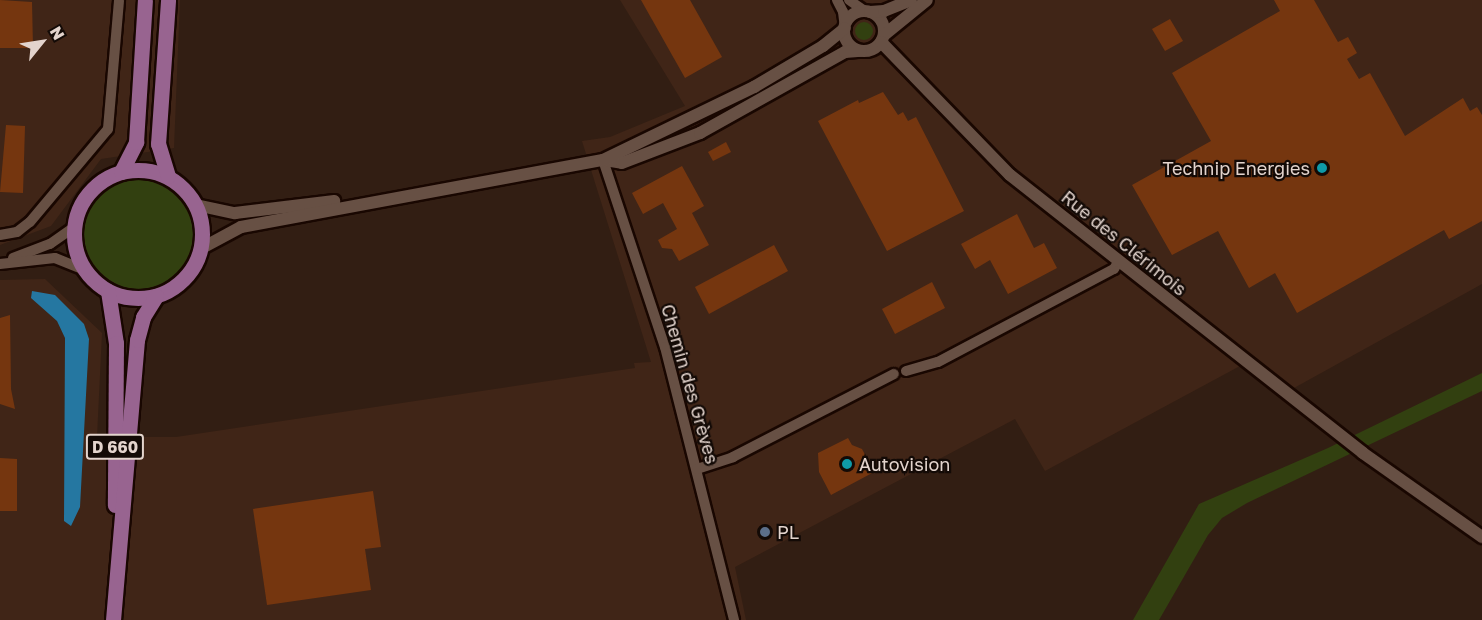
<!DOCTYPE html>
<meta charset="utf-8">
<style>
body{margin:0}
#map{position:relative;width:1482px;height:620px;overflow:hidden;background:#321e13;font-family:"Golos Text",sans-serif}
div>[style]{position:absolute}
.built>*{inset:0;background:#402517}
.green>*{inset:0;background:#324010}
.round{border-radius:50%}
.water>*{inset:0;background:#2577a1}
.building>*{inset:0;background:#75360f}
.roads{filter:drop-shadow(2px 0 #190701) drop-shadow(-2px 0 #190701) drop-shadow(0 2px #190701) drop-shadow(0 -2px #190701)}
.minor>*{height:10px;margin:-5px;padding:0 5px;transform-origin:5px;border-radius:5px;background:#675044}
.tertiary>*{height:12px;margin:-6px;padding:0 6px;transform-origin:6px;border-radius:6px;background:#675044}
.tertiary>.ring{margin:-6px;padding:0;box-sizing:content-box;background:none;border:12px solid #675044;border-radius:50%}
.primary>*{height:15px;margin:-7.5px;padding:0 7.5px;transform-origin:7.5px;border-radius:7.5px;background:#986490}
.primary>.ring{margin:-7.5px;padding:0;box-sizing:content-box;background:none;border:15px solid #986490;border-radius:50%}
.dots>*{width:16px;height:16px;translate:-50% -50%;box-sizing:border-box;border:3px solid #130a06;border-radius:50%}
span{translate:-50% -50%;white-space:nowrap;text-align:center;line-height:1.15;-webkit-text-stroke:4.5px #130a06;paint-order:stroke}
.shield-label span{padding:2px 4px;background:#130a06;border:2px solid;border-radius:4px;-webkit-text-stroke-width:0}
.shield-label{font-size:16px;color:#e3d4cd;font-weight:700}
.poi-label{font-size:18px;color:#e3d4cd}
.right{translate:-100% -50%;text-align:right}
.left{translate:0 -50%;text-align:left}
.street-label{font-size:18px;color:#e3d4cd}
.north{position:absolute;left:12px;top:12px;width:60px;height:60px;-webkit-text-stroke:4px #130a06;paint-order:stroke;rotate:60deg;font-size:16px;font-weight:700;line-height:24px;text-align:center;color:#e3d4cd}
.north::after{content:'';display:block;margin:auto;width:21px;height:27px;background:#e3d4cd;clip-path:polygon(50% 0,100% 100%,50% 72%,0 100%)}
</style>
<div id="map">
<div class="built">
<i style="clip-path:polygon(0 0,180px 0,174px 148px,101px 159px,51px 226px,0 245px)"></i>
<i style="clip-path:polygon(620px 0,1482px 0,1482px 284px,1294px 388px,1253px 359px,1045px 471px,1015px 419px,735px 567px,746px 620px,0 620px,0 280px,45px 279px,102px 333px,97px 437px,176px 437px,635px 368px,634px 363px,651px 362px,582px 141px,610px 137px,685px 106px)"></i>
</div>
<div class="green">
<i class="round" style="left:855px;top:22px;width:18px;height:18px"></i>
<i class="round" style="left:83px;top:178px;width:112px;height:112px"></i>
<i style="clip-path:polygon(1482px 373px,1482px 391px,1247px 503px,1222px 518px,1208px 535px,1159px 620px,1133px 620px,1199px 504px,1328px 448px)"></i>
</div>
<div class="water">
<i style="clip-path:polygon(32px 291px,55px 295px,84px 324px,89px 339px,80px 507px,71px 526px,64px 521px,65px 338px,57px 321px,31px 298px)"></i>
</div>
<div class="building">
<i style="clip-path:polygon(0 0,32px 2px,33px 48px,0 48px)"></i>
<i style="clip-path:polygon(641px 0,690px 0,722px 57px,685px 78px)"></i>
<i style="clip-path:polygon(1274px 0,1314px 0,1338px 42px,1348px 37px,1357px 53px,1347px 59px,1359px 79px,1370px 73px,1405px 136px,1463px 98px,1470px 111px,1477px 107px,1482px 115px,1482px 221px,1449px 239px,1444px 230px,1297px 313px,1275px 273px,1249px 288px,1218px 231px,1172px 255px,1132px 185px,1211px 141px,1172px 73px,1280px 11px)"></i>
<i style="clip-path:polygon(1170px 19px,1183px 41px,1165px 51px,1152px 29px)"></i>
<i style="clip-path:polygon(883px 92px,898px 115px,903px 112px,908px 121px,916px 117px,964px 211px,887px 251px,818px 121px,858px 100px,859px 103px)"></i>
<i style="clip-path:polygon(6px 125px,25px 126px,23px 193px,0 192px)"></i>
<i style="clip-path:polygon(726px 142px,731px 152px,713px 161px,708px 152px)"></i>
<i style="clip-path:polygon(682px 166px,704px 206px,692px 213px,709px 245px,679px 261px,672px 249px,662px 248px,658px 240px,677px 229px,663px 203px,643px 214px,632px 193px)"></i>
<i style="clip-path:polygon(1017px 214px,1034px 248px,1044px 243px,1057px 268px,1008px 294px,990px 260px,975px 269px,961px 244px)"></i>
<i style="clip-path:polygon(774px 245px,788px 271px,709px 314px,695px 287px)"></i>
<i style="clip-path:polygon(932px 282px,945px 308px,895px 334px,882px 309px)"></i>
<i style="clip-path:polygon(10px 315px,11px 389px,15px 409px,0 404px,0 318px)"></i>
<i style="clip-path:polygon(848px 438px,852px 445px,862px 449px,874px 472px,831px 495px,819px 472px,818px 453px)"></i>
<i style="clip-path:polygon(0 458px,17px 459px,17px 511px,0 511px)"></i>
<i style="clip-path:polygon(373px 491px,381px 547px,365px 549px,371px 590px,267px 605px,253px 509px)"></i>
</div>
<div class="roads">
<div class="minor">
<i style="left:837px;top:0;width:13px;rotate:63deg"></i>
<i style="left:843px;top:12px;width:16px;rotate:83deg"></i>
<i style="left:849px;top:0;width:19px;rotate:35deg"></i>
<i style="left:603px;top:160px;width:197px;rotate:71.7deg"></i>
<i style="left:665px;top:347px;width:282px;rotate:75.8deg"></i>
<i style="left:0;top:235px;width:17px;rotate:-10deg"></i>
<i style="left:17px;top:232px;width:16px;rotate:-38deg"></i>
<i style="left:30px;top:222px;width:121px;rotate:-50deg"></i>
<i style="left:108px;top:129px;width:129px;rotate:-85.1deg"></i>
<i style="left:13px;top:258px;width:40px;rotate:-21deg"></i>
<i style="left:50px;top:244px;width:29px;rotate:-35deg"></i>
<i style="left:0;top:264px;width:55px;rotate:-6.2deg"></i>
<i style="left:55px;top:258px;width:31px;rotate:22deg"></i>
<i style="left:906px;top:371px;width:33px;rotate:-16deg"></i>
<i style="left:938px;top:362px;width:199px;rotate:-27.9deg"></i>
<i style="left:1114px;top:269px;width:8px;rotate:-60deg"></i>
<i style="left:697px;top:469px;width:38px;rotate:-18deg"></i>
<i style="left:733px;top:457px;width:181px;rotate:-27.3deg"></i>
</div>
<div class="tertiary">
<i class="ring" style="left:844px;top:11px;width:28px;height:28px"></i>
<i style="left:870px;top:12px;width:14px;rotate:-4deg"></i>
<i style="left:884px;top:11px;width:29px;rotate:-22deg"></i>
<i style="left:884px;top:35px;width:55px;rotate:-39.1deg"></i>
<i style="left:881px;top:42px;width:185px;rotate:45.9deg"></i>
<i style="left:1010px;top:175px;width:449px;rotate:38.2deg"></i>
<i style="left:1363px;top:453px;width:146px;rotate:35.2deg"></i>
<i style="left:605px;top:160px;width:17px;rotate:10deg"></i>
<i style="left:622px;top:163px;width:84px;rotate:-21deg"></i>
<i style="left:700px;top:133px;width:166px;rotate:-29.2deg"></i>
<i style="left:845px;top:52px;width:16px;rotate:-4deg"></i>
<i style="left:196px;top:205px;width:40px;rotate:12deg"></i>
<i style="left:235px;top:213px;width:100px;rotate:-6.9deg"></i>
<i style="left:202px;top:248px;width:44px;rotate:-28.3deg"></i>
<i style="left:241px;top:227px;width:368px;rotate:-10.5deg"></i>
<i style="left:603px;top:160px;width:168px;rotate:-25.8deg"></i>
<i style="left:754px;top:87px;width:80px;rotate:-30.7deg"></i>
<i style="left:823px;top:46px;width:28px;rotate:-39deg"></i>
</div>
<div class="primary">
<i class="ring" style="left:74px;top:170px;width:113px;height:113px"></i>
<i style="left:121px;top:172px;width:34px;rotate:-63deg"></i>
<i style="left:136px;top:142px;width:142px;rotate:-86.4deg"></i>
<i style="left:168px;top:176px;width:34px;rotate:-107deg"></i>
<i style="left:158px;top:144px;width:144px;rotate:-86deg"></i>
<i style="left:108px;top:291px;width:53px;rotate:81.3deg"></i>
<i style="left:116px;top:343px;width:162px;rotate:90.4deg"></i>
<i style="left:113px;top:620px;width:281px;rotate:-85.1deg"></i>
<i style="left:137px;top:340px;width:24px;rotate:-75deg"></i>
<i style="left:143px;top:317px;width:25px;rotate:-58deg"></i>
</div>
</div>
<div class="dots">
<i style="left:1322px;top:168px;background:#0f9aa8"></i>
<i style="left:847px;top:464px;background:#0f9aa8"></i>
<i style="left:765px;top:532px;background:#5c6f8a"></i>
</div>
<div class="shield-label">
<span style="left:115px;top:447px">D 660</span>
</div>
<div class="poi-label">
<span class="right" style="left:1310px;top:168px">Technip Energies</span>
<span class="left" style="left:859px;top:464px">Autovision</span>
<span class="left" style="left:777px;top:532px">PL</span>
</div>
<div class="street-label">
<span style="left:1124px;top:243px;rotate:39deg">Rue des Clérimois</span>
<span style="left:690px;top:384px;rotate:74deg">Chemin des Grèves</span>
</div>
<div class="north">N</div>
</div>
